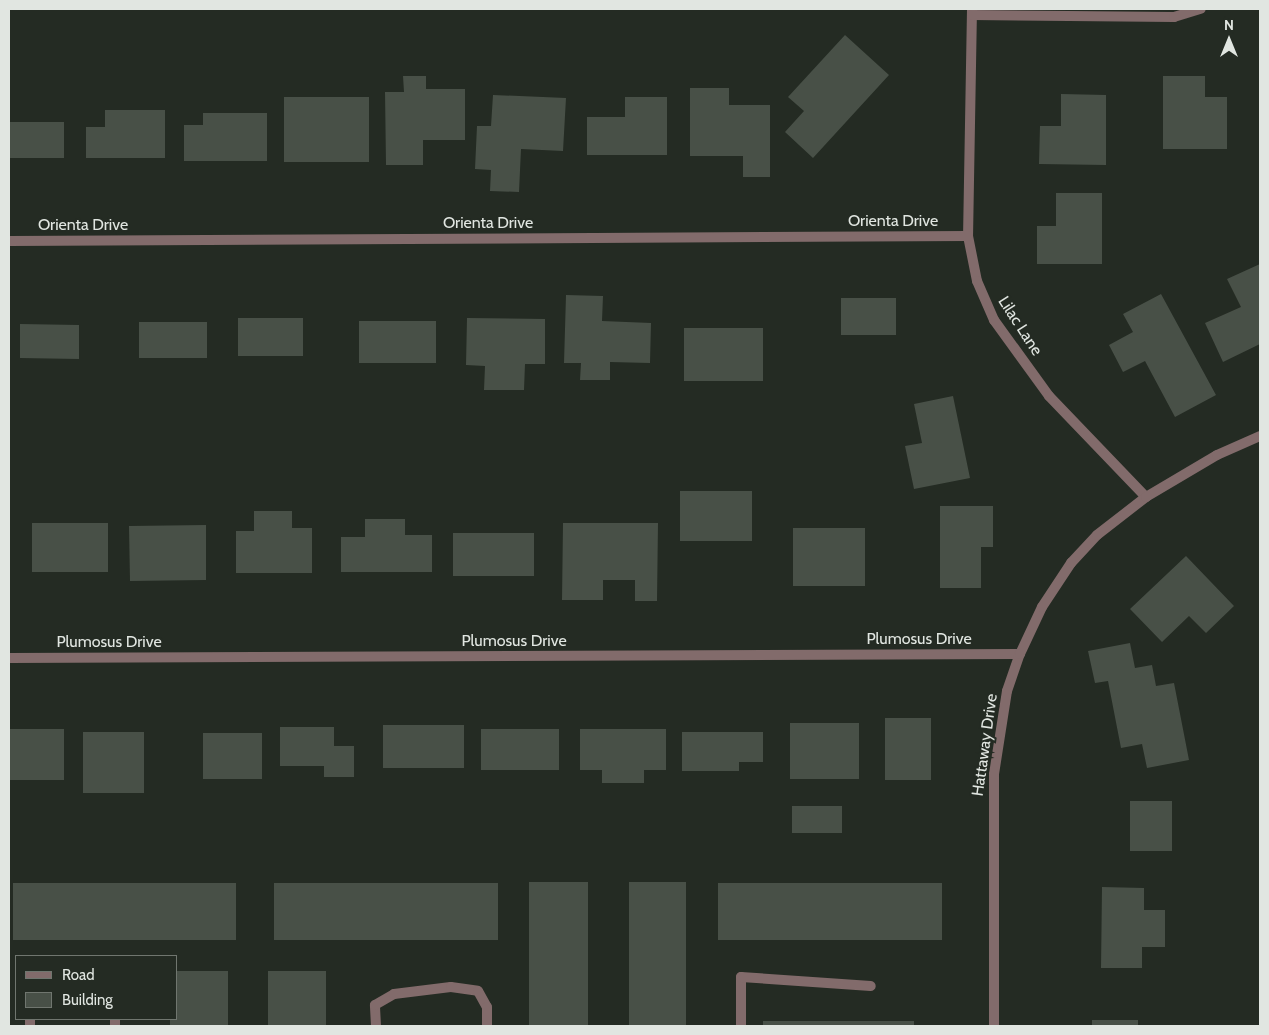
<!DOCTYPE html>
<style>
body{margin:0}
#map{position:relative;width:1269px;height:1035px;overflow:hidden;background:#242b23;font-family:Cabin,sans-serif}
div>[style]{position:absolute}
.building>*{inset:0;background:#485047}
.service>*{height:10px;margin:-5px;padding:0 5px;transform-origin:5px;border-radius:5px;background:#826b6b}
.minor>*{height:10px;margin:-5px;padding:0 5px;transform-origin:5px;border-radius:5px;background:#826b6b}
.tertiary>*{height:10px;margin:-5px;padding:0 5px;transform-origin:5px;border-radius:5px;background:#826b6b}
span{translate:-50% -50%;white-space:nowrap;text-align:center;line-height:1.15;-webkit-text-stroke:4px #242b23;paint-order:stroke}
.street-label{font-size:16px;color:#e1e6e1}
.frame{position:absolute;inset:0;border:10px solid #e1e6e1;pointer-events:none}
.legend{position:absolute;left:15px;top:955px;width:162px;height:65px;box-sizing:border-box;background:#242b23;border:1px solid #70766f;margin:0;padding:6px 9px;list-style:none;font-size:15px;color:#e1e6e1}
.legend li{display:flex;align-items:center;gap:10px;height:25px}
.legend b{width:25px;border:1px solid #70766f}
.north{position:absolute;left:1204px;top:15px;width:50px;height:50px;-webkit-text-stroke:4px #242b23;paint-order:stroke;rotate:0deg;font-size:14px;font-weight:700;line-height:20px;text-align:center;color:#e1e6e1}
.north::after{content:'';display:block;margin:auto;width:18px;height:22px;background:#e1e6e1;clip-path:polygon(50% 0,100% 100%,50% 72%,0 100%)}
</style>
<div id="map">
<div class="building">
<i style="clip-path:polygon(845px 35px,889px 75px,813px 158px,785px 132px,804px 111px,788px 97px)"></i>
<i style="clip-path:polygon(403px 76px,426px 76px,426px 89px,465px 89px,465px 140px,423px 140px,423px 165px,386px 165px,385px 92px,404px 92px)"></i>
<i style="clip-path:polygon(1163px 76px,1205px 76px,1205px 97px,1227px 97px,1227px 149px,1163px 149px)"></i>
<i style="clip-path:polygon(690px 88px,729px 88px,729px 105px,770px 105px,770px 177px,743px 177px,743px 156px,690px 156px)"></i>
<i style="clip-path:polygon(1061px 94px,1106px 95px,1106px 165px,1039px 164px,1040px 126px,1061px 126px)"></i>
<i style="clip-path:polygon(493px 95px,566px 98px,563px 151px,521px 149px,519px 192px,490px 191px,491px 170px,475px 169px,477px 126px,491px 126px)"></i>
<i style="clip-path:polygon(284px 97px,369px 97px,369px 162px,284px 162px)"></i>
<i style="clip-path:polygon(625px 97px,667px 97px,667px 155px,587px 155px,587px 117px,625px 117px)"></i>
<i style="clip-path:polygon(105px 110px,165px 110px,165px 158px,86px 158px,86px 127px,105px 127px)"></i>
<i style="clip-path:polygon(203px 113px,267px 113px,267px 161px,184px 161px,184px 125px,203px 125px)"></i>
<i style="clip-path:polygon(9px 122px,64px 122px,64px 158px,9px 158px)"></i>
<i style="clip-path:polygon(1056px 193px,1102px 193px,1102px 264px,1037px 264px,1037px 226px,1056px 226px)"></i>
<i style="clip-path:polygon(1260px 264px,1260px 344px,1223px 362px,1205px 323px,1241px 307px,1227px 279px)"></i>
<i style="clip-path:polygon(1161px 294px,1216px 395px,1175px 417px,1145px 361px,1123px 372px,1109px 345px,1133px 332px,1123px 314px)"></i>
<i style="clip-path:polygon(566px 295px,603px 296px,602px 321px,651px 323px,650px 363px,610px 362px,610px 380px,580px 380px,581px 363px,564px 363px)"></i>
<i style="clip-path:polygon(841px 298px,896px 298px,896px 335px,841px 335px)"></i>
<i style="clip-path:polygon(238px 318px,303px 318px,303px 356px,238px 356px)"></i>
<i style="clip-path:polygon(467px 318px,545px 319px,545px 364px,525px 364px,524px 390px,484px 390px,485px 366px,466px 365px)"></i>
<i style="clip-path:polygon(359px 321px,436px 321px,436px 363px,359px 363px)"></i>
<i style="clip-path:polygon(139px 322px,207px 322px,207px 358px,139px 358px)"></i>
<i style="clip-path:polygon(20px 324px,79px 325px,79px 359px,20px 358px)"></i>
<i style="clip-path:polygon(684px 328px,763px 328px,763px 381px,684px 381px)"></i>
<i style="clip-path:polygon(953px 396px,970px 478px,914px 489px,905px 446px,922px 443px,914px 404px)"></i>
<i style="clip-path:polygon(680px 491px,752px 491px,752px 541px,680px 541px)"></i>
<i style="clip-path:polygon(940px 506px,993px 506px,993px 547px,981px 547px,981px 588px,940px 588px)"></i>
<i style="clip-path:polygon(254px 511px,292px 511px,292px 528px,312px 528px,312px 573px,236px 573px,236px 531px,254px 531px)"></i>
<i style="clip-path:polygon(365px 519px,405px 519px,405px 535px,432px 535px,432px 572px,341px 572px,341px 537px,365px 537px)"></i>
<i style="clip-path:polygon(32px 523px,108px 523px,108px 572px,32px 572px)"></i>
<i style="clip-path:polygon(563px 523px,658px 523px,657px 601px,635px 601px,635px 580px,603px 580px,603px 600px,562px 600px)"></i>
<i style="clip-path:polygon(206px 525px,206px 580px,130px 581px,129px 526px)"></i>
<i style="clip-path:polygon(793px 528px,865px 528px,865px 586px,793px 586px)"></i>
<i style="clip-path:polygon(453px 533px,534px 533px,534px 576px,453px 576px)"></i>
<i style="clip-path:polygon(1186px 556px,1234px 606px,1206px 633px,1189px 616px,1162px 642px,1130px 609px)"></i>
<i style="clip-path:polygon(1130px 643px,1135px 668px,1152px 665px,1156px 686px,1174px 683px,1189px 760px,1147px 768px,1142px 744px,1121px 748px,1108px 681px,1095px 683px,1088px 651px)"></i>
<i style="clip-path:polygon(885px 718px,931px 718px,931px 780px,885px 780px)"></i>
<i style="clip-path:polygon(790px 723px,859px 723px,859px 779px,790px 779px)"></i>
<i style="clip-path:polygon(383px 725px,464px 725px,464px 768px,383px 768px)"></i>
<i style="clip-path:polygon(280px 727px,334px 727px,334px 746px,354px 746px,354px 777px,324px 777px,324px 766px,280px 766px)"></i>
<i style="clip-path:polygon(9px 729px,64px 729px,64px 780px,9px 780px)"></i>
<i style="clip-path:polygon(481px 729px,559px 729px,559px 770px,481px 770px)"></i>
<i style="clip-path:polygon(580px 729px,666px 729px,666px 770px,644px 770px,644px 783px,602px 783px,602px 770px,580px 770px)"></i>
<i style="clip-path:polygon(83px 732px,144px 732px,144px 793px,83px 793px)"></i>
<i style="clip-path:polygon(682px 732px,763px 732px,763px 762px,739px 762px,739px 771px,682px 771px)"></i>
<i style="clip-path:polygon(203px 733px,262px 733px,262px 779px,203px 779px)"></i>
<i style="clip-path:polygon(1130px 801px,1172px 801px,1172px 851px,1130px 851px)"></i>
<i style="clip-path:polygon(792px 806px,842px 806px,842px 833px,792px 833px)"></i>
<i style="clip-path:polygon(529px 882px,588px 882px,588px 1026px,529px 1026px)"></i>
<i style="clip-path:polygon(629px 882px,686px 882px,686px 1026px,629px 1026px)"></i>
<i style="clip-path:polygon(13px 883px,236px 883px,236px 940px,13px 940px)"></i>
<i style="clip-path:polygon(274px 883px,498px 883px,498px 940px,274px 940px)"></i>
<i style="clip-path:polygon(718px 883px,942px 883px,942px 940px,718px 940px)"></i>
<i style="clip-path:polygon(1102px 887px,1144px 888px,1144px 910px,1165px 910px,1165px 947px,1142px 947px,1142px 968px,1101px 968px)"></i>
<i style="clip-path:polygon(176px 971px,228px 971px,228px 1026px,170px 1026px,170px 1019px,176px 1019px)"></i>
<i style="clip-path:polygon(268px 971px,326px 971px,326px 1026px,268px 1026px)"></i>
<i style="clip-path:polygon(1092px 1020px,1138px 1020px,1138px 1026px,1092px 1026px)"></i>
<i style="clip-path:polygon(763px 1021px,914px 1021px,914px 1026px,763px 1026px)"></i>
</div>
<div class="service">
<i style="left:30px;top:1019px;width:7px;rotate:90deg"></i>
<i style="left:115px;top:1026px;width:7px;rotate:-90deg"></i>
<i style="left:376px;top:1026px;width:21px;rotate:-93deg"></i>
<i style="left:375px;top:1005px;width:22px;rotate:-30deg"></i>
<i style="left:394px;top:994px;width:57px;rotate:-7deg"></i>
<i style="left:451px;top:987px;width:27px;rotate:8deg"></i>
<i style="left:478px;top:991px;width:18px;rotate:61deg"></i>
<i style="left:487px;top:1007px;width:19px;rotate:90deg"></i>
<i style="left:741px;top:1026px;width:49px;rotate:-90deg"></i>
<i style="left:741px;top:977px;width:130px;rotate:4deg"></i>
</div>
<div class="minor">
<i style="left:972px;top:9px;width:227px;rotate:91deg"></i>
<i style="left:968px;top:236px;width:46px;rotate:78.7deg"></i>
<i style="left:977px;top:281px;width:43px;rotate:66.4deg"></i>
<i style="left:994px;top:320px;width:94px;rotate:54.1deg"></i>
<i style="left:1049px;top:396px;width:140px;rotate:46.2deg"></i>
<i style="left:972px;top:15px;width:202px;rotate:0.6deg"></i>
<i style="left:1174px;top:17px;width:28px;rotate:-17deg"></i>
<i style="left:9px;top:241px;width:959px;rotate:-0.3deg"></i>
<i style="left:9px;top:658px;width:1011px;rotate:-0.23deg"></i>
</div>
<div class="tertiary">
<i style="left:994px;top:1026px;width:252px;rotate:-90deg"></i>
<i style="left:994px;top:774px;width:84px;rotate:-81.1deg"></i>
<i style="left:1007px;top:691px;width:39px;rotate:-71deg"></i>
<i style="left:1020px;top:654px;width:52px;rotate:-64.9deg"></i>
<i style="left:1042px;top:607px;width:53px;rotate:-56.6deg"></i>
<i style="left:1071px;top:563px;width:38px;rotate:-47deg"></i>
<i style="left:1097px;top:535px;width:62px;rotate:-37.8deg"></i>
<i style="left:1146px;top:497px;width:82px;rotate:-30.6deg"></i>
<i style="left:1217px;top:455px;width:47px;rotate:-23.8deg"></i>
</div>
<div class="street-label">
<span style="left:893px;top:221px">Orienta Drive</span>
<span style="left:488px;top:223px">Orienta Drive</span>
<span style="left:83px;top:225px">Orienta Drive</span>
<span style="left:1020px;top:326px;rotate:57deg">Lilac Lane</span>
<span style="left:919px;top:639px">Plumosus Drive</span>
<span style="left:514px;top:641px">Plumosus Drive</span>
<span style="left:109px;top:642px">Plumosus Drive</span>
<span style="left:985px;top:745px;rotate:-82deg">Hattaway Drive</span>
</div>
<div class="frame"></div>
<ul class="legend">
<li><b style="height:6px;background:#826b6b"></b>Road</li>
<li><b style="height:14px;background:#485047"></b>Building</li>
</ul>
<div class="north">N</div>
</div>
